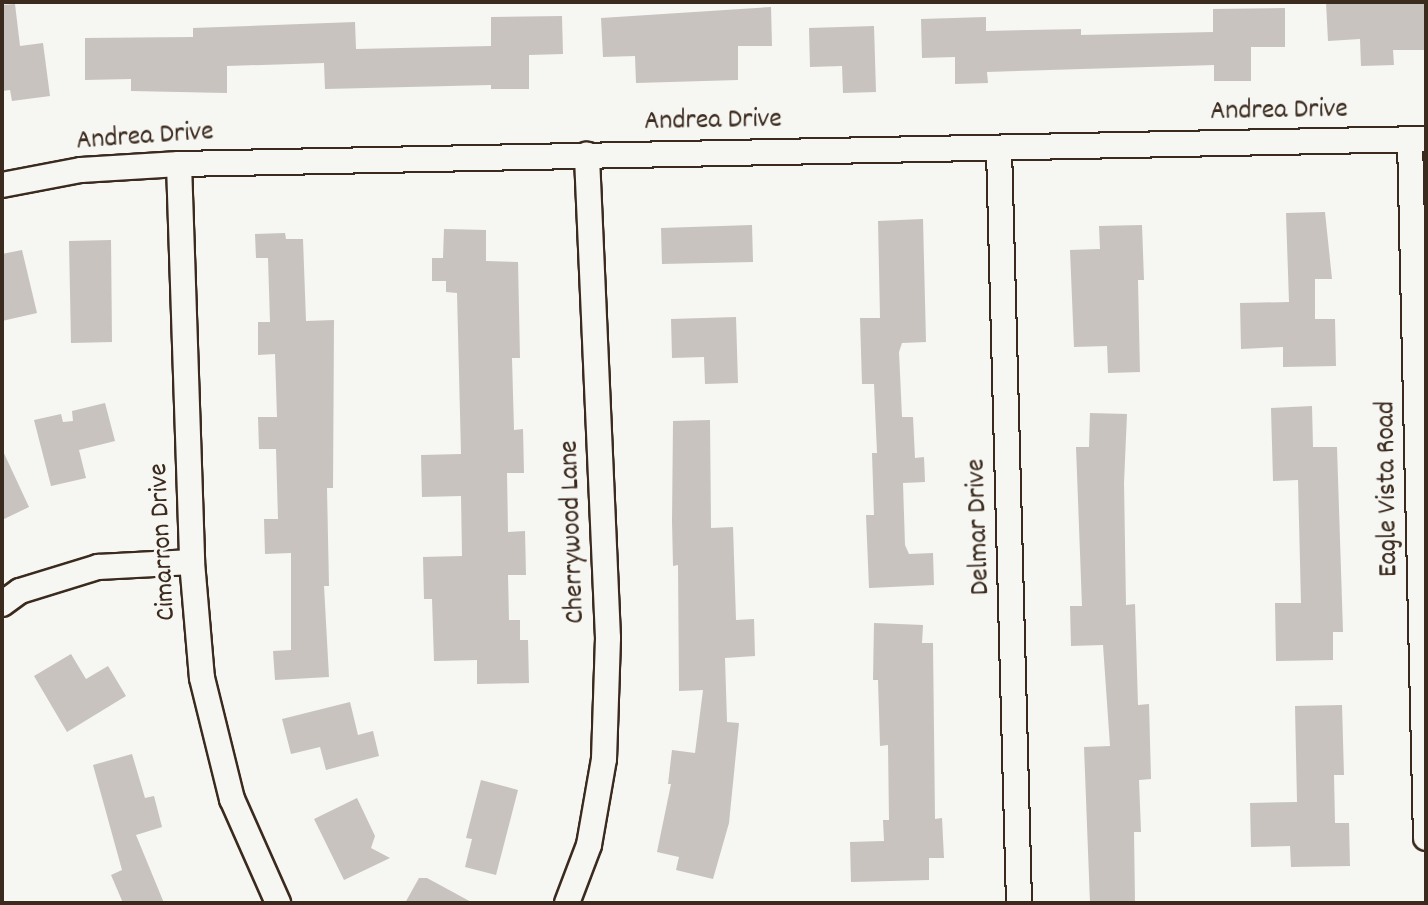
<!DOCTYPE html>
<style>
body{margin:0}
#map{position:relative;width:1428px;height:905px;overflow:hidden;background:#f6f6f2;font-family:Dekko,sans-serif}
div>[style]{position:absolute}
.building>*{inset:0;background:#c8c3be}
.roads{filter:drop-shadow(2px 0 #3b2a1e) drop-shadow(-2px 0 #3b2a1e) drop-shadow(0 2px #3b2a1e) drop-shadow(0 -2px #3b2a1e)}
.street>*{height:24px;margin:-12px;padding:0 12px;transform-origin:12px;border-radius:12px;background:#f6f6f2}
span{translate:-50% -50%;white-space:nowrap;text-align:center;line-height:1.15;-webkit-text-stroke:6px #f6f6f2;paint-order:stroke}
.street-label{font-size:28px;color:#3b2a1e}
.frame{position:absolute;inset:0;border:4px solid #3b2a1e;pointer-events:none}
</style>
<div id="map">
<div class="building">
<i style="clip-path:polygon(1326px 2px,1426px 2px,1426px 50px,1393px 50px,1394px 65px,1361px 66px,1360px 39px,1328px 41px)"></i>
<i style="clip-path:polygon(15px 4px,20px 46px,43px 43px,50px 96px,12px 101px,10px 90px,2px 91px,2px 5px)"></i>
<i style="clip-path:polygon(771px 7px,772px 46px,738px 46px,738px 80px,636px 83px,635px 56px,603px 57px,601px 18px)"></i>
<i style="clip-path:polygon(1285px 8px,1285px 47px,1251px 47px,1251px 81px,1214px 81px,1214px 65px,987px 72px,988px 83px,955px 84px,955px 57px,922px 58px,921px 19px,986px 17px,986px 31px,1081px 29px,1081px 35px,1213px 32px,1213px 9px)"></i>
<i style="clip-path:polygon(562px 16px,563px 54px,529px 55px,529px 89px,491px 89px,491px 85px,325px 89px,324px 63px,227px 66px,227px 93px,131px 91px,131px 79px,85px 80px,85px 38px,193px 37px,193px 28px,355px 22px,356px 49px,491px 46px,491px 17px)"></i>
<i style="clip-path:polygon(874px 26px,876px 92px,843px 93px,842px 66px,810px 67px,809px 28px)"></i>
<i style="clip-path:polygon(1325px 212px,1332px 279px,1315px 279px,1315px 319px,1335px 319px,1336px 366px,1283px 367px,1283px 347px,1241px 349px,1240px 303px,1289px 302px,1286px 213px)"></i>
<i style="clip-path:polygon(923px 219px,926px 342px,902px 343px,899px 352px,902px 417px,913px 417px,915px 458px,924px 457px,925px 482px,903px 483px,905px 545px,909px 554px,933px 553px,934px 585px,869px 588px,866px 515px,874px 515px,872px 453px,877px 453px,874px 384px,862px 384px,860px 318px,880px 318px,878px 221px)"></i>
<i style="clip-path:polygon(752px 225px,753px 262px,662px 264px,661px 228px)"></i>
<i style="clip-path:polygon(1142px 225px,1144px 280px,1138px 280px,1140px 372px,1108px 373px,1107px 346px,1074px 347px,1070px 250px,1100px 249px,1099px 226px)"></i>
<i style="clip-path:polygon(444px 229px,486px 230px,486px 261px,518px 262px,520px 358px,512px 358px,514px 430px,523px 429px,524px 473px,507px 473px,508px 532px,525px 531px,526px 575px,508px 575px,509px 620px,520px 620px,520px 640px,528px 640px,529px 683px,477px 684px,477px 660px,434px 661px,432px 599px,424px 599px,423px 557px,462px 556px,461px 496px,422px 497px,421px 455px,461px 454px,457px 293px,446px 292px,446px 281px,432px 281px,432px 258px,443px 258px)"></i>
<i style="clip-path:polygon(285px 233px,286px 239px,303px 239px,306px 321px,334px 320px,333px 488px,327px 488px,329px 586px,324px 586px,329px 677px,275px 680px,273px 651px,291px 650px,291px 553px,265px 554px,264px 519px,278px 519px,276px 449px,259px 449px,258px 417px,277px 417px,275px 354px,258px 355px,258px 322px,270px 322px,268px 258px,256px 258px,255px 234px)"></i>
<i style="clip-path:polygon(111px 240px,112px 342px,71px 343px,69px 241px)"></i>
<i style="clip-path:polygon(22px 250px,37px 313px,2px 321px,2px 254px)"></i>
<i style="clip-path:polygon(736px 317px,738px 383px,705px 384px,704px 357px,672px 358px,671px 319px)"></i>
<i style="clip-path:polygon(105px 403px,115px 441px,79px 450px,86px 478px,51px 486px,34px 420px,61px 414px,63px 422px,73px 421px,72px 411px)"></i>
<i style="clip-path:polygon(1312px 406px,1313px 447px,1337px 447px,1343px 632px,1333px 632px,1333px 660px,1276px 661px,1275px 603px,1301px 603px,1298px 480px,1273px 481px,1271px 408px)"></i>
<i style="clip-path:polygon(1090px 413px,1127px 414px,1124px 483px,1126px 605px,1135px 604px,1138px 705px,1149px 704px,1151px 779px,1139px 780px,1141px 832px,1134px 832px,1135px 903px,1090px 903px,1084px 747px,1110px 746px,1103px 645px,1071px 646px,1070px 606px,1082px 606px,1076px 447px,1089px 447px)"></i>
<i style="clip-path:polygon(710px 420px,711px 528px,733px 527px,736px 620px,754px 619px,755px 656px,725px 658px,727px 722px,739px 723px,729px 823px,713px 879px,676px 870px,679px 857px,657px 852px,671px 784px,668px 784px,672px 750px,695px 753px,703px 690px,679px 691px,678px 565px,673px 566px,672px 521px,673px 421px)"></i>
<i style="clip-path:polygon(2px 449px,29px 507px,2px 520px)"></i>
<i style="clip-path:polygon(874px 623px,923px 625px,922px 643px,933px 643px,935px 819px,942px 818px,944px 858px,929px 858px,929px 880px,851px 882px,850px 842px,884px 841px,883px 820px,889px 820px,888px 745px,880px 746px,878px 680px,873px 680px)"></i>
<i style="clip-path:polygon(71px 654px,86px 679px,108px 666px,126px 696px,67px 732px,34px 676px)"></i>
<i style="clip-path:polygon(350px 702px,358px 735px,373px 731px,379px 756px,326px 770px,320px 747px,291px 754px,282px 719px)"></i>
<i style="clip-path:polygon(1342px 705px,1344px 775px,1334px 775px,1335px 823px,1349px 823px,1350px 866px,1291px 867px,1290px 846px,1251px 847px,1250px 803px,1297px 802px,1295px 706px)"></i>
<i style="clip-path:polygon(132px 754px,145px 798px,154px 796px,162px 827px,136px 835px,164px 903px,123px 903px,111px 875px,122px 870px,93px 765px)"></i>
<i style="clip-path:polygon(481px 780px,518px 790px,496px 875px,465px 867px,472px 839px,466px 838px)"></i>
<i style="clip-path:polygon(357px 798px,375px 836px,371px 848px,390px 858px,344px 880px,314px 819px)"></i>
<i style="clip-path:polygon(419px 878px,427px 878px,473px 903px,405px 903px)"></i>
</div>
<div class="roads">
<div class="street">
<i style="left:1410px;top:139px;width:699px;rotate:88.69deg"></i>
<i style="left:999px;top:149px;width:754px;rotate:88.48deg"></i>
<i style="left:179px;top:164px;width:398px;rotate:88.1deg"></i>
<i style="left:192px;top:562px;width:116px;rotate:85.1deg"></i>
<i style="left:202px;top:678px;width:125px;rotate:76.1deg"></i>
<i style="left:232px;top:799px;width:114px;rotate:66.1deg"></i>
<i style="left:2px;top:185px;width:80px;rotate:-10.8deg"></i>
<i style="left:81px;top:170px;width:98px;rotate:-3.5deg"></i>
<i style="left:179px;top:164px;width:1247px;rotate:-1.15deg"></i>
<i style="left:2px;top:604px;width:22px;rotate:-36deg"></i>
<i style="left:20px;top:591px;width:82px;rotate:-17.1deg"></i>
<i style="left:98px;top:567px;width:94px;rotate:-3deg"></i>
<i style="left:567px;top:903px;width:62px;rotate:-69.2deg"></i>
<i style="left:589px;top:845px;width:87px;rotate:-80.1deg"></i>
<i style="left:604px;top:759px;width:121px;rotate:-88.1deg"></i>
<i style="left:608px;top:638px;width:484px;rotate:-92.5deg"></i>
</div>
</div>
<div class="street-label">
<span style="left:1279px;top:112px;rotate:-1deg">Andrea Drive</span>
<span style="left:713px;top:122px;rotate:-1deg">Andrea Drive</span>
<span style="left:145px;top:138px;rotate:-4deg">Andrea Drive</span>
<span style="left:1389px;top:489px;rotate:-91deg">Eagle Vista Road</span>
<span style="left:980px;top:527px;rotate:-92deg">Delmar Drive</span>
<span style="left:574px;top:532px;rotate:-92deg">Cherrywood Lane</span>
<span style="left:164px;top:542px;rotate:-93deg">Cimarron Drive</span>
</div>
<div class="frame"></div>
</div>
